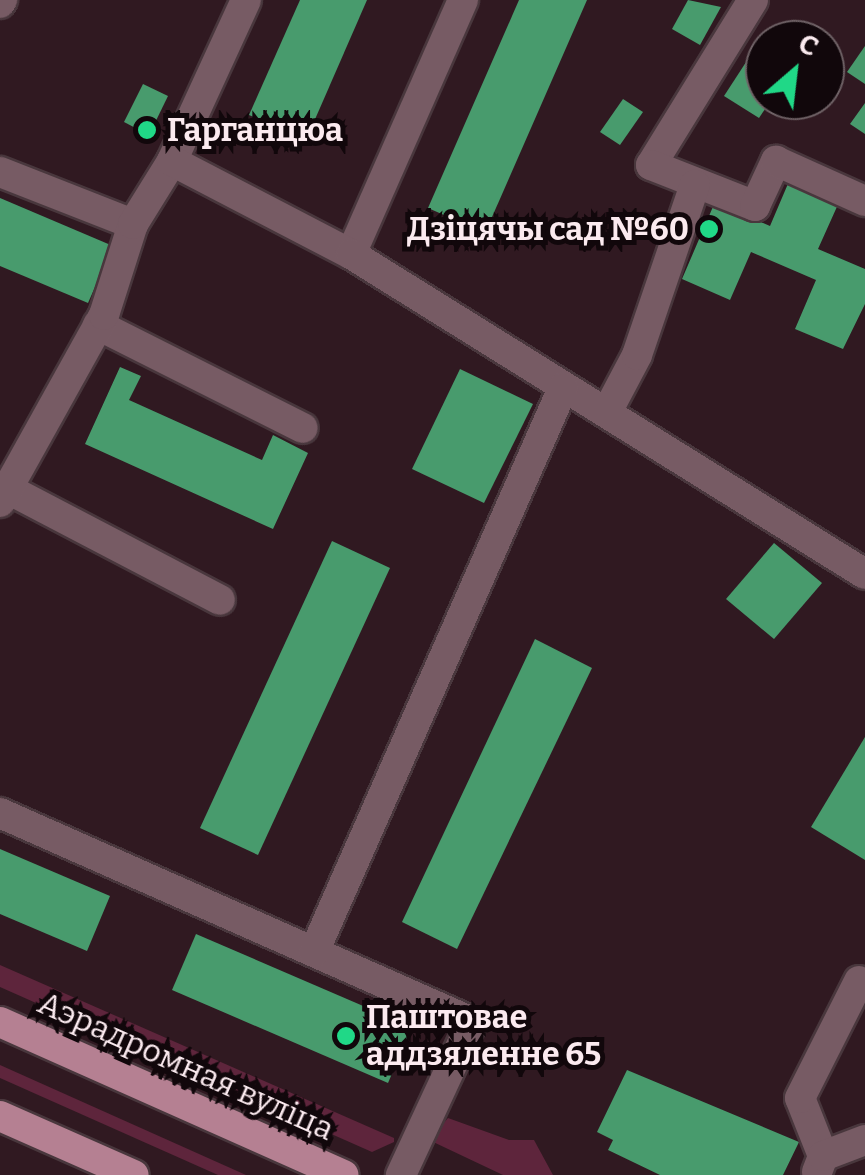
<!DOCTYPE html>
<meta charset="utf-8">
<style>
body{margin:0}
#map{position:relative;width:865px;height:1175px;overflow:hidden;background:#301921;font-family:Bitter,serif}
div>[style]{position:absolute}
.green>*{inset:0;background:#5e253c}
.building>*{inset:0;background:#489b6d}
.roads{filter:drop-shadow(2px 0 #49373d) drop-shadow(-2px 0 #49373d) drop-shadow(0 2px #49373d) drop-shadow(0 -2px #49373d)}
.minor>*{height:30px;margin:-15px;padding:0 15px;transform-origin:15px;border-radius:15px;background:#775b64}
.major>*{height:30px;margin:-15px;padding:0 15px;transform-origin:15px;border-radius:15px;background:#b58092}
.dots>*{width:28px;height:28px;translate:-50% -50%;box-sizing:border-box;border:5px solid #11070b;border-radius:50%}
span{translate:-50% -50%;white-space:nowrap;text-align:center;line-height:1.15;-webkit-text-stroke:10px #11070b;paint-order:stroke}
.poi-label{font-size:32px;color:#fbeaef;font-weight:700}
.left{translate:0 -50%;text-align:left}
.right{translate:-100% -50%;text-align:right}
.street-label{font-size:32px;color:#fbeaef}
.north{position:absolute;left:745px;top:20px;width:100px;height:100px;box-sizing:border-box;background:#11070b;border:2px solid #6f6266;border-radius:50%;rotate:28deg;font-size:28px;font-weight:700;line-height:40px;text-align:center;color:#fbeaef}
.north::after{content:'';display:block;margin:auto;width:35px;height:45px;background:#20d887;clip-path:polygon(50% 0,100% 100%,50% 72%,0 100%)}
</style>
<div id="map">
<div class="green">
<i style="clip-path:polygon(0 965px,394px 1138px,394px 1142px,372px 1152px,0 987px)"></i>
<i style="clip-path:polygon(0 1065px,246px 1175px,218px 1175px,0 1078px)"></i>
<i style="clip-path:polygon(448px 1118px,509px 1140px,534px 1140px,553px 1175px,503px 1175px,429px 1140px)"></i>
</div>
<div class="building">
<i style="clip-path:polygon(300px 0,367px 0,306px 140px,249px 115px)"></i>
<i style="clip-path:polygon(519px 0,587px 0,485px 233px,428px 208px)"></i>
<i style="clip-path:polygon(688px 0,721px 7px,700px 45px,672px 29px)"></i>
<i style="clip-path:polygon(765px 33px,771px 100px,759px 118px,724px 96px)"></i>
<i style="clip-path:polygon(865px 46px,865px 84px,847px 72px)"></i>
<i style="clip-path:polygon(143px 84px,168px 96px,149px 135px,124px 122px)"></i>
<i style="clip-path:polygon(623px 99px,643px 112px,620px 145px,600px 132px)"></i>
<i style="clip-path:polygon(865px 103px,865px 134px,850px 124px)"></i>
<i style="clip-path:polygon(790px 179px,840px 200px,818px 249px,865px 269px,865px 304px,843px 349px,795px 329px,816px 280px,751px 252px,730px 300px,682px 279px,715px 202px,770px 226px)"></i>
<i style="clip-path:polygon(0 198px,113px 246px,88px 303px,0 266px)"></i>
<i style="clip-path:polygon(120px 367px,141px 376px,129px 400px,262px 460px,273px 435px,308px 453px,273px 529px,85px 444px)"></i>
<i style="clip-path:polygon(460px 369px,533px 404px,484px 503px,412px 469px)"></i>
<i style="clip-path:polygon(332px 541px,390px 568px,258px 855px,200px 828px)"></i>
<i style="clip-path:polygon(774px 543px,822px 583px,774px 639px,726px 599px)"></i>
<i style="clip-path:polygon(535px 639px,592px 668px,457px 949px,402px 922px)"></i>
<i style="clip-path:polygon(865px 737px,865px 860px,811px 827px)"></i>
<i style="clip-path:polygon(0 849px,110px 896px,87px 951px,0 914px)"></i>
<i style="clip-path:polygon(196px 934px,412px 1027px,388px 1083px,172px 990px)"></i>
<i style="clip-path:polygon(627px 1070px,799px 1142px,783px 1175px,660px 1175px,608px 1150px,613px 1140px,597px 1132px)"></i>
</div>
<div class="roads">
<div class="minor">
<i style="left:753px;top:0;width:194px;rotate:121.7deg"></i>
<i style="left:651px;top:165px;width:112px;rotate:21.5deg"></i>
<i style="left:755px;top:206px;width:50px;rotate:-65deg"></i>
<i style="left:776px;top:161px;width:98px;rotate:24.2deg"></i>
<i style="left:0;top:3px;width:4px;rotate:-56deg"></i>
<i style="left:172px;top:161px;width:177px;rotate:-65.3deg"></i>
<i style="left:0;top:172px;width:143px;rotate:21.4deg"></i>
<i style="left:351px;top:254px;width:278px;rotate:-66.2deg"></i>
<i style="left:98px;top:325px;width:229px;rotate:26.7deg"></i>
<i style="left:607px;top:412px;width:64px;rotate:-62.2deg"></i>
<i style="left:637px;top:355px;width:180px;rotate:-71.2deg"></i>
<i style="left:8px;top:489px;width:239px;rotate:27.6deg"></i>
<i style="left:0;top:502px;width:214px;rotate:-60.9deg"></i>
<i style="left:104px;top:315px;width:96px;rotate:-72.3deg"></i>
<i style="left:133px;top:224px;width:74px;rotate:-58.2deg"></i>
<i style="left:172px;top:161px;width:202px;rotate:27.5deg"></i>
<i style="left:351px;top:254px;width:605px;rotate:31.91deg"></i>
<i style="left:0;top:813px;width:516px;rotate:23.88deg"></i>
<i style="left:472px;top:1022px;width:169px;rotate:114.9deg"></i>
<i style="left:314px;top:952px;width:617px;rotate:-66.18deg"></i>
<i style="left:823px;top:1156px;width:62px;rotate:-111.6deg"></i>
<i style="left:800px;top:1098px;width:131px;rotate:-63.2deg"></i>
<i style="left:817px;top:1172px;width:17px;rotate:-69deg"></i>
<i style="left:823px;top:1156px;width:45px;rotate:-20.9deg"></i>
</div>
<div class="major">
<i style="left:0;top:1022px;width:376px;rotate:24deg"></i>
<i style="left:0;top:1116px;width:146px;rotate:23.8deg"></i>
</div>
</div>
<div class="dots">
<i style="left:147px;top:130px;background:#20d887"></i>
<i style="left:709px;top:229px;background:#20d887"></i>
<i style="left:346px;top:1036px;background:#20d887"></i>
</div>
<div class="poi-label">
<span class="left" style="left:167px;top:130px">Гарганцюа</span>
<span class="right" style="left:689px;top:229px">Дзіцячы сад №60</span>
<span class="left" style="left:366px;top:1036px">Паштовае<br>аддзяленне 65</span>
</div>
<div class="street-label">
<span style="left:186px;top:1066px;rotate:24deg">Аэрадромная вуліца</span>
</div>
<div class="north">С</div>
</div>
